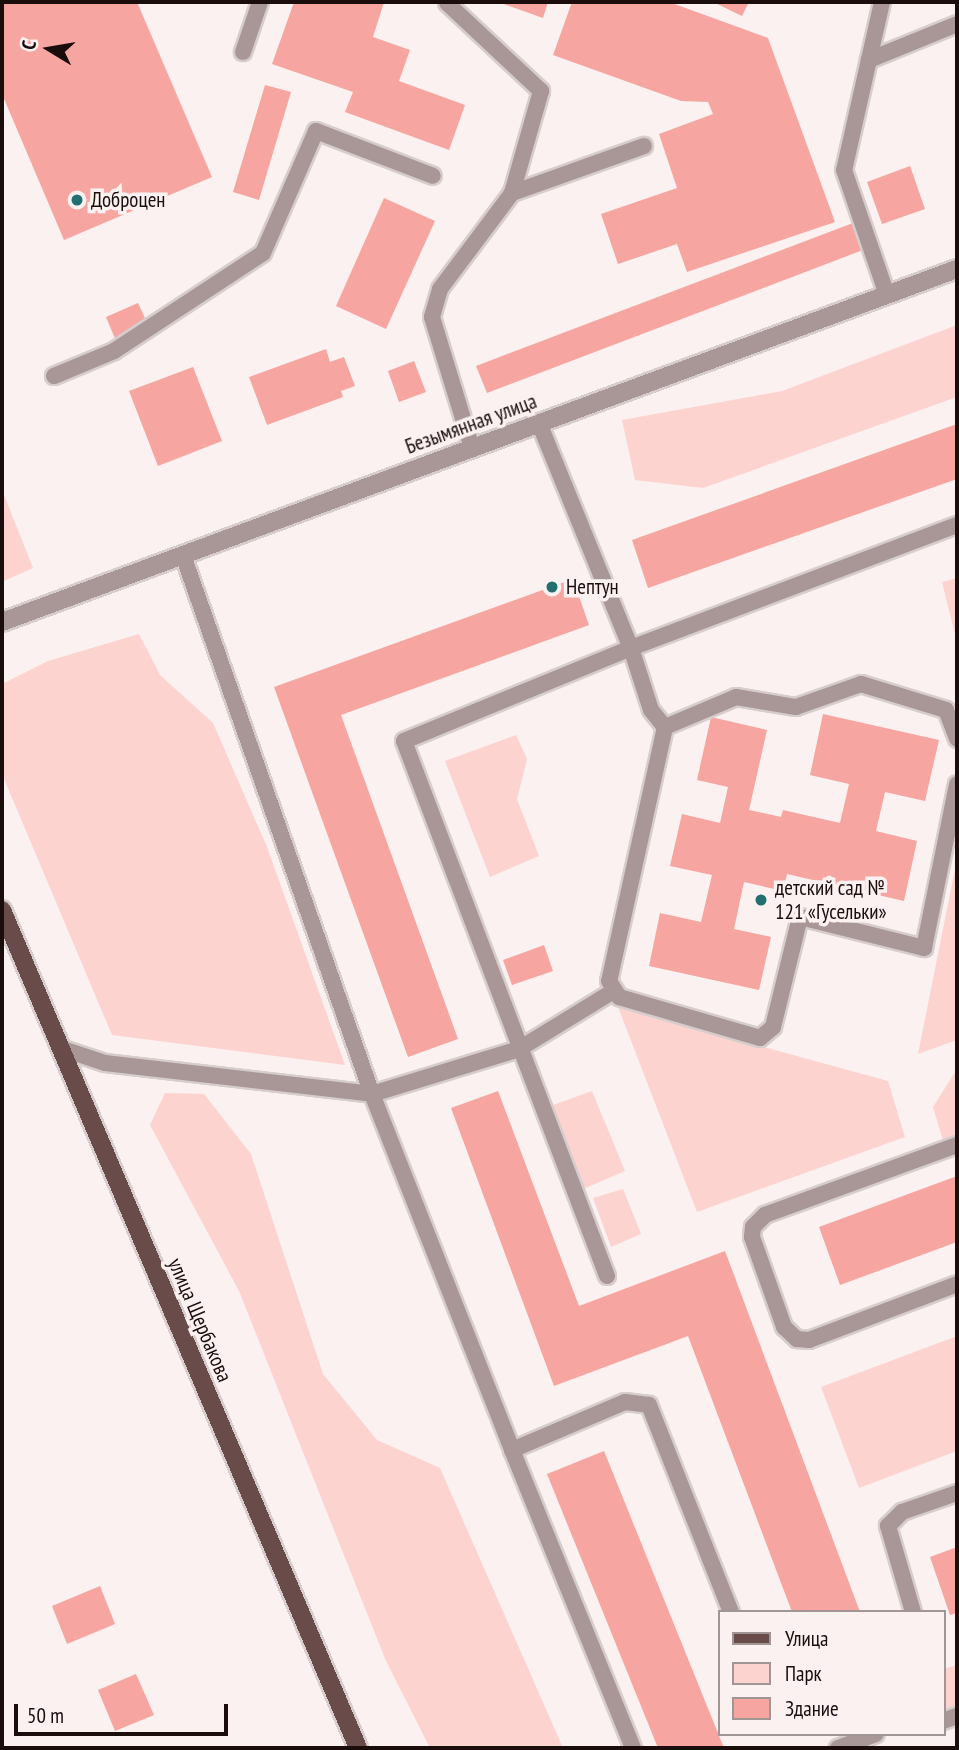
<!DOCTYPE html>
<meta charset="utf-8">
<style>
body{margin:0}
#map{position:relative;width:959px;height:1750px;overflow:hidden;background:#faf1f0;font-family:"PT Sans Narrow",sans-serif}
div>[style]{position:absolute}
.green>*{inset:0;background:#fdd3d0}
.building>*{inset:0;background:#f6a5a0}
.roads{filter:drop-shadow(2px 0 #d6cdcc) drop-shadow(-2px 0 #d6cdcc) drop-shadow(0 2px #d6cdcc) drop-shadow(0 -2px #d6cdcc)}
.service>*{height:16px;margin:-8px;padding:0 8px;transform-origin:8px;border-radius:8px;background:#a89796}
.minor>*{height:18px;margin:-9px;padding:0 9px;transform-origin:9px;border-radius:9px;background:#a89796}
.primary>*{height:18px;margin:-9px;padding:0 9px;transform-origin:9px;border-radius:9px;background:#694c4a}
.dots>*{width:19px;height:19px;translate:-50% -50%;box-sizing:border-box;border:4px solid #faf1f0;border-radius:50%}
span{translate:-50% -50%;white-space:nowrap;text-align:center;line-height:1.15;-webkit-text-stroke:7px #faf1f0;paint-order:stroke}
.poi-label{font-size:21px;color:#1a0d0c}
.left{translate:0 -50%;text-align:left}
.street-label{font-size:21px;color:#1a0d0c}
.frame{position:absolute;inset:0;border:4px solid #1a0d0c;pointer-events:none}
.legend{position:absolute;left:718px;top:1610px;width:228px;height:126px;box-sizing:border-box;background:#faf1f0;border:2px solid #a09695;margin:0;padding:9px 12px;list-style:none;font-size:21px;color:#1a0d0c}
.legend li{display:flex;align-items:center;gap:14px;height:35px}
.legend b{width:35px;border:2px solid #a09695}
.north{position:absolute;left:14px;top:14px;width:70px;height:70px;-webkit-text-stroke:5px #faf1f0;paint-order:stroke;rotate:281deg;font-size:19px;font-weight:700;line-height:28px;text-align:center;color:#1a0d0c}
.north::after{content:'';display:block;margin:auto;width:24px;height:32px;background:#1a0d0c;clip-path:polygon(50% 0,100% 100%,50% 72%,0 100%)}
.scale{position:absolute;left:14px;top:1704px;width:214px;height:32px;box-sizing:border-box;border:4px solid #1a0d0c;border-top:0;padding-left:9px;font-size:21px;line-height:24px;white-space:nowrap;color:#1a0d0c;-webkit-text-stroke:5px #faf1f0;paint-order:stroke}
</style>
<div id="map">
<div class="green">
<i style="clip-path:polygon(957px 325px,957px 397px,703px 488px,635px 480px,622px 420px,782px 391px)"></i>
<i style="clip-path:polygon(2px 490px,33px 568px,2px 582px)"></i>
<i style="clip-path:polygon(957px 578px,957px 642px,942px 582px)"></i>
<i style="clip-path:polygon(139px 634px,160px 675px,213px 723px,267px 847px,345px 1065px,112px 1035px,2px 774px,2px 684px,48px 661px)"></i>
<i style="clip-path:polygon(516px 735px,527px 759px,517px 799px,539px 856px,490px 877px,445px 761px)"></i>
<i style="clip-path:polygon(957px 859px,957px 1040px,918px 1054px)"></i>
<i style="clip-path:polygon(618px 1007px,888px 1081px,905px 1137px,697px 1212px)"></i>
<i style="clip-path:polygon(957px 1069px,957px 1139px,944px 1144px,933px 1107px)"></i>
<i style="clip-path:polygon(592px 1091px,625px 1171px,583px 1189px,553px 1105px)"></i>
<i style="clip-path:polygon(165px 1093px,204px 1094px,251px 1154px,323px 1374px,377px 1440px,440px 1468px,563px 1748px,430px 1748px,386px 1661px,239px 1291px,150px 1125px)"></i>
<i style="clip-path:polygon(623px 1189px,641px 1234px,611px 1247px,593px 1198px)"></i>
<i style="clip-path:polygon(957px 1336px,957px 1451px,859px 1488px,821px 1387px)"></i>
<i style="clip-path:polygon(957px 1665px,957px 1705px,943px 1710px,943px 1669px)"></i>
</div>
<div class="building">
<i style="clip-path:polygon(2px 2px,137px 2px,212px 177px,64px 240px,2px 94px)"></i>
<i style="clip-path:polygon(294px 2px,384px 2px,373px 37px,410px 50px,399px 81px,465px 105px,449px 150px,345px 112px,353px 92px,272px 64px)"></i>
<i style="clip-path:polygon(498px 2px,548px 2px,543px 18px)"></i>
<i style="clip-path:polygon(572px 2px,669px 2px,768px 38px,835px 222px,687px 272px,677px 244px,618px 264px,601px 214px,677px 188px,659px 134px,713px 114px,708px 102px,681px 101px,553px 55px)"></i>
<i style="clip-path:polygon(713px 2px,749px 2px,742px 16px)"></i>
<i style="clip-path:polygon(265px 85px,291px 92px,259px 200px,233px 192px)"></i>
<i style="clip-path:polygon(910px 166px,925px 209px,882px 224px,867px 182px)"></i>
<i style="clip-path:polygon(384px 198px,435px 221px,386px 329px,336px 306px)"></i>
<i style="clip-path:polygon(853px 223px,863px 250px,487px 393px,476px 366px)"></i>
<i style="clip-path:polygon(138px 303px,149px 327px,116px 341px,106px 317px)"></i>
<i style="clip-path:polygon(326px 349px,330px 362px,344px 357px,355px 386px,341px 391px,343px 397px,267px 425px,249px 377px)"></i>
<i style="clip-path:polygon(414px 361px,426px 392px,399px 402px,388px 371px)"></i>
<i style="clip-path:polygon(193px 367px,222px 441px,158px 466px,129px 391px)"></i>
<i style="clip-path:polygon(957px 424px,957px 479px,648px 588px,632px 540px)"></i>
<i style="clip-path:polygon(573px 579px,589px 625px,341px 715px,458px 1039px,408px 1057px,274px 687px)"></i>
<i style="clip-path:polygon(823px 714px,939px 740px,925px 801px,885px 792px,876px 831px,917px 841px,904px 901px,787px 874px,783px 891px,744px 882px,734px 929px,771px 937px,759px 990px,649px 966px,660px 913px,701px 922px,712px 875px,670px 866px,682px 814px,720px 823px,728px 787px,697px 780px,711px 717px,767px 730px,749px 810px,781px 817px,783px 810px,840px 823px,849px 784px,810px 775px)"></i>
<i style="clip-path:polygon(544px 945px,553px 971px,512px 985px,503px 960px)"></i>
<i style="clip-path:polygon(498px 1091px,579px 1306px,725px 1251px,860px 1612px,792px 1612px,688px 1336px,554px 1386px,451px 1108px)"></i>
<i style="clip-path:polygon(957px 1176px,957px 1242px,840px 1285px,819px 1227px)"></i>
<i style="clip-path:polygon(604px 1451px,724px 1748px,658px 1748px,547px 1474px)"></i>
<i style="clip-path:polygon(957px 1547px,957px 1613px,950px 1615px,930px 1557px)"></i>
<i style="clip-path:polygon(100px 1586px,115px 1624px,67px 1644px,52px 1606px)"></i>
<i style="clip-path:polygon(136px 1674px,154px 1715px,115px 1731px,98px 1690px)"></i>
</div>
<div class="roads">
<div class="service">
<i style="left:882px;top:2px;width:172px;rotate:102.7deg"></i>
<i style="left:844px;top:170px;width:132px;rotate:71deg"></i>
<i style="left:447px;top:3px;width:129px;rotate:43.1deg"></i>
<i style="left:541px;top:91px;width:106px;rotate:105.9deg"></i>
<i style="left:243px;top:52px;width:53px;rotate:-71.2deg"></i>
<i style="left:869px;top:60px;width:95px;rotate:-22.2deg"></i>
<i style="left:54px;top:376px;width:65px;rotate:-22.6deg"></i>
<i style="left:114px;top:351px;width:178px;rotate:-33.3deg"></i>
<i style="left:263px;top:253px;width:133px;rotate:-66.5deg"></i>
<i style="left:316px;top:131px;width:125px;rotate:21deg"></i>
<i style="left:539px;top:423px;width:243px;rotate:67.8deg"></i>
<i style="left:631px;top:648px;width:348px;rotate:-20.7deg"></i>
<i style="left:472px;top:448px;width:137px;rotate:-107deg"></i>
<i style="left:432px;top:317px;width:29px;rotate:-74deg"></i>
<i style="left:440px;top:289px;width:120px;rotate:-53.1deg"></i>
<i style="left:512px;top:193px;width:140px;rotate:-19.6deg"></i>
<i style="left:183px;top:555px;width:571px;rotate:70.68deg"></i>
<i style="left:372px;top:1094px;width:383px;rotate:68.5deg"></i>
<i style="left:512px;top:1450px;width:123px;rotate:-23deg"></i>
<i style="left:625px;top:1402px;width:24px;rotate:7deg"></i>
<i style="left:649px;top:1405px;width:223px;rotate:68.4deg"></i>
<i style="left:665px;top:727px;width:260px;rotate:102.4deg"></i>
<i style="left:609px;top:981px;width:19px;rotate:58deg"></i>
<i style="left:619px;top:997px;width:147px;rotate:16.2deg"></i>
<i style="left:760px;top:1038px;width:17px;rotate:-40deg"></i>
<i style="left:773px;top:1027px;width:113px;rotate:-76.2deg"></i>
<i style="left:800px;top:917px;width:128px;rotate:14deg"></i>
<i style="left:924px;top:948px;width:167px;rotate:-78.6deg"></i>
<i style="left:665px;top:727px;width:77px;rotate:-22.9deg"></i>
<i style="left:736px;top:697px;width:61px;rotate:9.5deg"></i>
<i style="left:796px;top:707px;width:69px;rotate:-19.5deg"></i>
<i style="left:861px;top:684px;width:89px;rotate:17deg"></i>
<i style="left:946px;top:710px;width:31px;rotate:69deg"></i>
<i style="left:60px;top:1048px;width:47px;rotate:18.4deg"></i>
<i style="left:105px;top:1063px;width:269px;rotate:6.6deg"></i>
<i style="left:372px;top:1094px;width:154px;rotate:-17deg"></i>
<i style="left:519px;top:1049px;width:109px;rotate:-31.5deg"></i>
<i style="left:957px;top:1145px;width:204px;rotate:160deg"></i>
<i style="left:765px;top:1215px;width:17px;rotate:135deg"></i>
<i style="left:753px;top:1227px;width:10px;rotate:96deg"></i>
<i style="left:752px;top:1237px;width:96px;rotate:70.4deg"></i>
<i style="left:784px;top:1327px;width:18px;rotate:43deg"></i>
<i style="left:797px;top:1339px;width:12px;rotate:5deg"></i>
<i style="left:809px;top:1340px;width:158px;rotate:-20.7deg"></i>
<i style="left:607px;top:1276px;width:572px;rotate:-110.78deg"></i>
<i style="left:404px;top:741px;width:245px;rotate:-22.3deg"></i>
<i style="left:631px;top:648px;width:65px;rotate:72.1deg"></i>
<i style="left:651px;top:710px;width:22px;rotate:51deg"></i>
<i style="left:512px;top:1450px;width:322px;rotate:67.9deg"></i>
<i style="left:913px;top:1612px;width:90px;rotate:-106.2deg"></i>
<i style="left:888px;top:1526px;width:20px;rotate:-45deg"></i>
<i style="left:902px;top:1512px;width:58px;rotate:-19.1deg"></i>
<i style="left:943px;top:1721px;width:15px;rotate:-20deg"></i>
<i style="left:838px;top:1748px;width:40px;rotate:-20.2deg"></i>
</div>
<div class="minor">
<i style="left:2px;top:622px;width:1018px;rotate:-20.29deg"></i>
</div>
<div class="primary">
<i style="left:2px;top:910px;width:910px;rotate:66.98deg"></i>
</div>
</div>
<div class="dots">
<i style="left:77px;top:200px;background:#236f70"></i>
<i style="left:552px;top:587px;background:#236f70"></i>
<i style="left:761px;top:900px;background:#236f70"></i>
</div>
<div class="poi-label">
<span class="left" style="left:91px;top:200px">Доброцен</span>
<span class="left" style="left:566px;top:587px">Нептун</span>
<span class="left" style="left:775px;top:900px">детский сад №<br>121 «Гусельки»</span>
</div>
<div class="street-label">
<span style="left:471px;top:424px;rotate:-20deg">Безымянная улица</span>
<span style="left:200px;top:1320px;rotate:67deg">улица Щербакова</span>
</div>
<div class="frame"></div>
<ul class="legend">
<li><b style="height:9px;background:#694c4a"></b>Улица</li>
<li><b style="height:19px;background:#fdd3d0"></b>Парк</li>
<li><b style="height:19px;background:#f6a5a0"></b>Здание</li>
</ul>
<div class="north">С</div>
<div class="scale">50 m</div>
</div>
